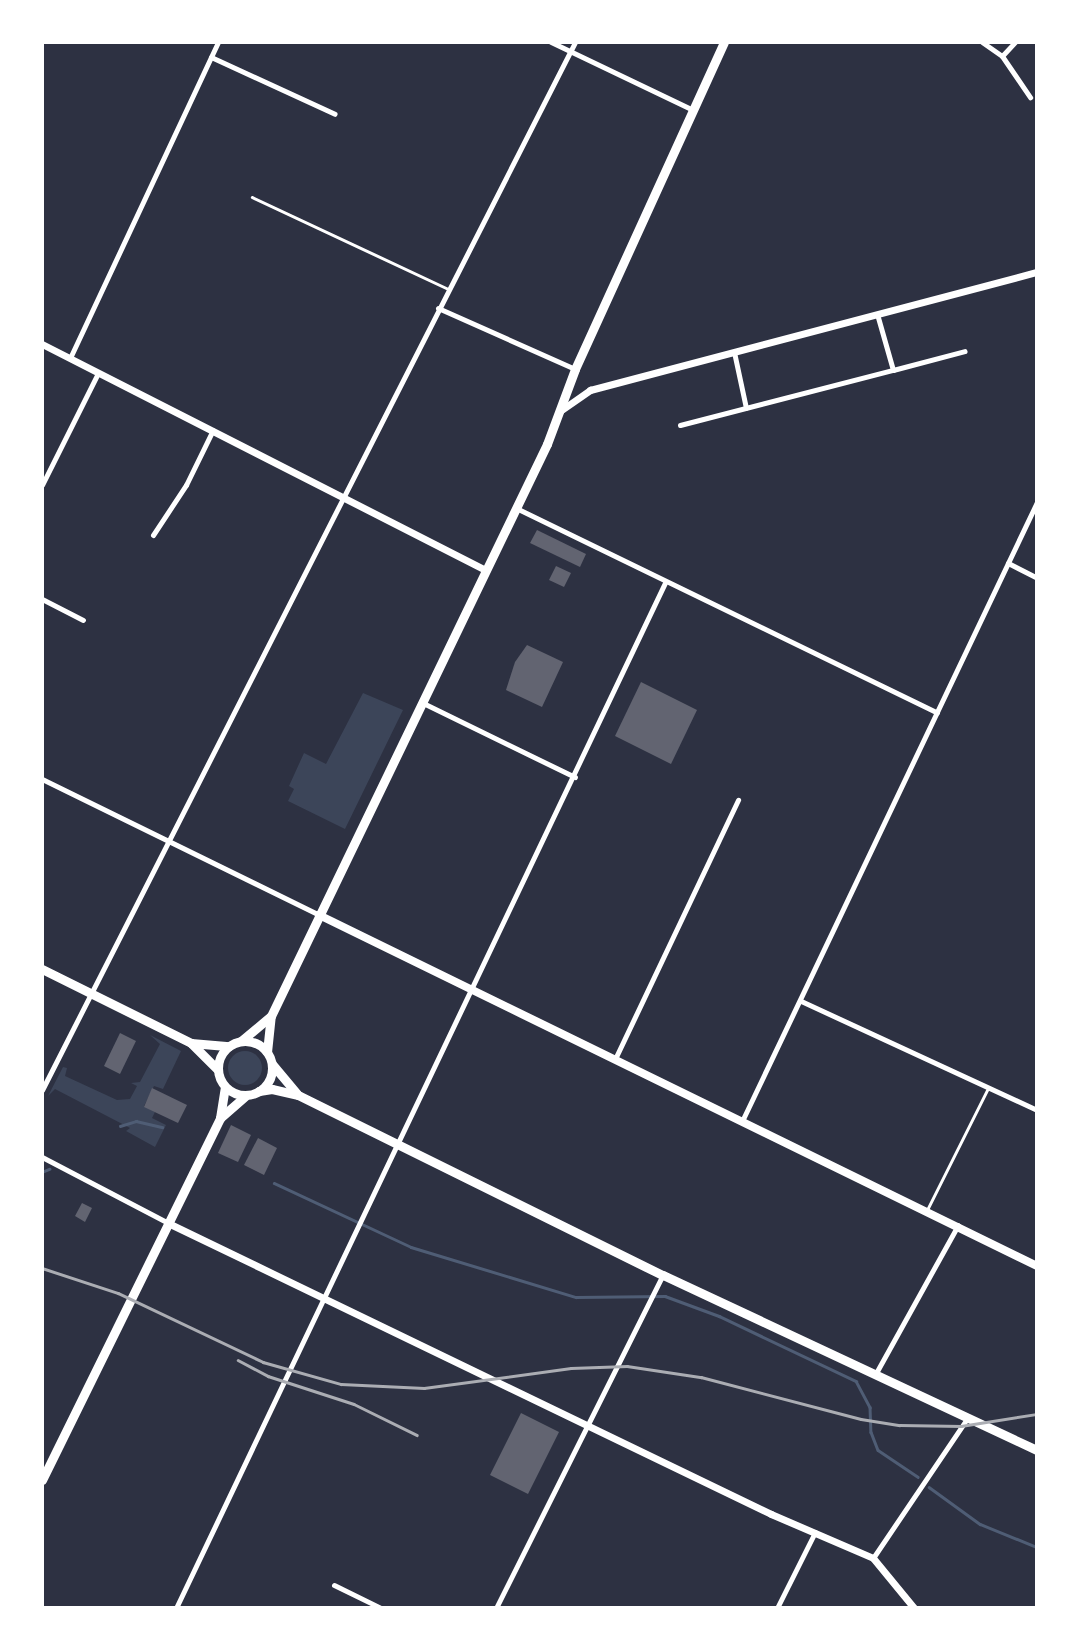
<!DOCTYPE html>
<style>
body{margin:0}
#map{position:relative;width:1079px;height:1650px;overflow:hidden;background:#2d3142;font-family:"Source Sans 3",sans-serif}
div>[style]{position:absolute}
.green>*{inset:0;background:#3c4559}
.round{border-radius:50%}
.stream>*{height:2.5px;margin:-1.25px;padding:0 1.25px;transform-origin:1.25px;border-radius:1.25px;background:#4f5d75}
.building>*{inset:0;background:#626471}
.service>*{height:2.5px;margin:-1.25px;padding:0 1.25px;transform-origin:1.25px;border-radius:1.25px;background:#fff}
.minor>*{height:5px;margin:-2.5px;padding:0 2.5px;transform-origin:2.5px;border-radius:2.5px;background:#fff}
.tertiary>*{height:7px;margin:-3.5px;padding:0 3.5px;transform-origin:3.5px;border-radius:3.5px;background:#fff}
.secondary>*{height:8px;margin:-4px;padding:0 4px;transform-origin:4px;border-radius:4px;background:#fff}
.primary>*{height:9px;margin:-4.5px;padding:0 4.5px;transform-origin:4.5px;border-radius:4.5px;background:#fff}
.primary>.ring{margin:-4.5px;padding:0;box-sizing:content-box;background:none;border:9px solid #fff;border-radius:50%}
.rail>*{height:2.5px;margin:-1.25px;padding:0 1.25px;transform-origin:1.25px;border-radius:1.25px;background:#abadb3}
span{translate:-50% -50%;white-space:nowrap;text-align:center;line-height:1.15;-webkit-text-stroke:7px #fff;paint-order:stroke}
.frame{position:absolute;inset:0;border:44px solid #fff;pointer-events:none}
</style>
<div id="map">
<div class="green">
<i style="clip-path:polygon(363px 693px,403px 710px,345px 829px,288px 801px,294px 789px,289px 786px,304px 753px,326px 764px)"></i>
<i style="clip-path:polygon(150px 1035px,181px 1051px,163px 1089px,154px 1086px,144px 1106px,155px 1112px,152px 1118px,166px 1125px,155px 1147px,126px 1131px,130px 1128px,55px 1089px,48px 1096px,63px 1067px,67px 1068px,65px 1076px,117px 1100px,130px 1099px,137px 1086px,131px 1083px,140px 1082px,160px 1044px)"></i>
<i class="round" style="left:228px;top:1051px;width:34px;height:34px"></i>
</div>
<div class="stream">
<i style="left:120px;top:1126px;width:17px;rotate:-17deg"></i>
<i style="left:136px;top:1121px;width:27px;rotate:13deg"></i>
<i style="left:42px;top:1172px;width:8px;rotate:-23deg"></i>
<i style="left:274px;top:1183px;width:151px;rotate:25deg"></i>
<i style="left:411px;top:1247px;width:172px;rotate:16.9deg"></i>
<i style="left:576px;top:1297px;width:89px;rotate:-0.6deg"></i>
<i style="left:665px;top:1296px;width:58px;rotate:20.3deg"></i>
<i style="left:719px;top:1316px;width:152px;rotate:25.4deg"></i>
<i style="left:856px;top:1381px;width:30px;rotate:62deg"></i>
<i style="left:870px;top:1407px;width:25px;rotate:88deg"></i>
<i style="left:871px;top:1432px;width:19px;rotate:69deg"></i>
<i style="left:878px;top:1450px;width:48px;rotate:34deg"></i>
<i style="left:929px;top:1487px;width:63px;rotate:36deg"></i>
<i style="left:980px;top:1524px;width:61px;rotate:22deg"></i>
</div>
<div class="building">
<i style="clip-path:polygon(537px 530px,586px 554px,580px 567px,530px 543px)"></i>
<i style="clip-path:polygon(556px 566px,571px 573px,564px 587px,549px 580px)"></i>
<i style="clip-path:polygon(527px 645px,563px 662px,542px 707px,506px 690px,515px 662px)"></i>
<i style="clip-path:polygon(641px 682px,697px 710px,671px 764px,615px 736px)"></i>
<i style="clip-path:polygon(120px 1033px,136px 1041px,120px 1074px,104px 1066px)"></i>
<i style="clip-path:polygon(152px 1088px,187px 1105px,178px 1123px,144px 1107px)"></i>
<i style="clip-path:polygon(231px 1125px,251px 1135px,238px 1162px,218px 1153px)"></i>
<i style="clip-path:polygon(258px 1138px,277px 1148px,264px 1175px,244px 1165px)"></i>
<i style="clip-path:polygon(82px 1203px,92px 1208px,85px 1222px,75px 1216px)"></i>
<i style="clip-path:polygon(521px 1413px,559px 1432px,528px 1494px,490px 1475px)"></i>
</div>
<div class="service">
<i style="left:252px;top:197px;width:217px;rotate:25.1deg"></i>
<i style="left:927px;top:1210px;width:136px;rotate:-63.4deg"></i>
</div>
<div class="minor">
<i style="left:551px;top:42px;width:157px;rotate:25.6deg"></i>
<i style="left:982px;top:42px;width:24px;rotate:35deg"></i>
<i style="left:1002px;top:56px;width:50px;rotate:55.7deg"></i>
<i style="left:1002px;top:56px;width:19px;rotate:-47deg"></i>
<i style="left:211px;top:57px;width:136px;rotate:24.7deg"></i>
<i style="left:438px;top:308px;width:150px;rotate:24deg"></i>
<i style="left:734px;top:352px;width:57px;rotate:77.9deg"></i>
<i style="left:70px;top:358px;width:349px;rotate:-64.9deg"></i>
<i style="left:893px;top:370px;width:74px;rotate:-14.8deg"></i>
<i style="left:680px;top:425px;width:220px;rotate:-14.5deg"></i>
<i style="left:893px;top:370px;width:58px;rotate:-105.9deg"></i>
<i style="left:42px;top:485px;width:125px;rotate:-63.4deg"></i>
<i style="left:516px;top:508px;width:468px;rotate:25.9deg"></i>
<i style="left:153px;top:535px;width:60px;rotate:-56.6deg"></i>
<i style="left:186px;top:485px;width:61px;rotate:-63.9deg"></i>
<i style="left:1008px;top:563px;width:33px;rotate:27deg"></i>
<i style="left:42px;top:599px;width:46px;rotate:27.1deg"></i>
<i style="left:423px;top:703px;width:169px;rotate:26deg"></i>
<i style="left:42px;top:779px;width:309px;rotate:26.1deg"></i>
<i style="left:801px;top:1001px;width:260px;rotate:24.8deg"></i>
<i style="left:615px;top:1059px;width:287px;rotate:-64.6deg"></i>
<i style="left:42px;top:1090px;width:1176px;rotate:-63.04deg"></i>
<i style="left:743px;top:1119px;width:683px;rotate:-64.52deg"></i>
<i style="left:42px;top:1157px;width:142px;rotate:27.6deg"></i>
<i style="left:876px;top:1373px;width:169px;rotate:-61deg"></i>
<i style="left:873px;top:1558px;width:170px;rotate:-56deg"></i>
<i style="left:334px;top:1585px;width:52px;rotate:26.1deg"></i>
<i style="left:176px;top:1608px;width:1136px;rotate:-64.5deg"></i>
<i style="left:496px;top:1608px;width:373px;rotate:-63.4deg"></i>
<i style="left:777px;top:1608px;width:85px;rotate:-63.4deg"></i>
</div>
<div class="tertiary">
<i style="left:42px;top:344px;width:498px;rotate:27deg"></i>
<i style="left:560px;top:411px;width:37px;rotate:-35deg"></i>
<i style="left:590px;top:390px;width:462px;rotate:-14.8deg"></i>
<i style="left:168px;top:1223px;width:670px;rotate:25.76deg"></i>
<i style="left:771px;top:1514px;width:111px;rotate:23.3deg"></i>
<i style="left:873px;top:1558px;width:65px;rotate:50.6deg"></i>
</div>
<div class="secondary">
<i style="left:319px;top:915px;width:799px;rotate:26.05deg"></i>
</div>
<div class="primary">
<i style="left:42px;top:969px;width:166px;rotate:26.4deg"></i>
<i style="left:191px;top:1043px;width:38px;rotate:45deg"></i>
<i class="ring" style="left:218px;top:1041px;width:45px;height:45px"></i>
<i style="left:241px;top:1041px;width:38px;rotate:-40deg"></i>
<i style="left:191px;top:1043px;width:38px;rotate:5deg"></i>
<i style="left:267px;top:1052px;width:36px;rotate:-84deg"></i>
<i style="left:271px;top:1016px;width:635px;rotate:-64.24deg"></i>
<i style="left:547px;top:444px;width:80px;rotate:-69.5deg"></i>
<i style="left:575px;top:369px;width:359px;rotate:-65.5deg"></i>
<i style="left:272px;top:1064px;width:38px;rotate:50deg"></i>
<i style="left:259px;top:1091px;width:13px;rotate:-9deg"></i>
<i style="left:272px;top:1089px;width:27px;rotate:13deg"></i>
<i style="left:298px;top:1095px;width:407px;rotate:26.3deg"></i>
<i style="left:663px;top:1275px;width:413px;rotate:25.1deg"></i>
<i style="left:220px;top:1118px;width:33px;rotate:-41deg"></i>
<i style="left:42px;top:1480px;width:403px;rotate:-63.8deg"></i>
<i style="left:220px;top:1118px;width:31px;rotate:-81deg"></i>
</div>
<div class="rail">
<i style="left:42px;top:1268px;width:80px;rotate:18.2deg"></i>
<i style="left:118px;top:1293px;width:161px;rotate:25.4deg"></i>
<i style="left:263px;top:1362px;width:81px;rotate:15.8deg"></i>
<i style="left:341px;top:1384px;width:83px;rotate:2.8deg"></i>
<i style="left:424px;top:1388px;width:148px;rotate:-7.7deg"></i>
<i style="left:571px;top:1368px;width:56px;rotate:-2deg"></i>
<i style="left:627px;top:1366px;width:75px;rotate:8.5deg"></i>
<i style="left:701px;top:1377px;width:165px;rotate:14.7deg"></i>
<i style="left:861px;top:1419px;width:39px;rotate:9deg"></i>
<i style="left:900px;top:1425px;width:61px;rotate:0.9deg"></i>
<i style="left:961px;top:1426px;width:77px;rotate:-9deg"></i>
<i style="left:238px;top:1360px;width:34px;rotate:28deg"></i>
<i style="left:268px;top:1376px;width:90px;rotate:18deg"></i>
<i style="left:354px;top:1404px;width:70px;rotate:26.2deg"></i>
</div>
<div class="frame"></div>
</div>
